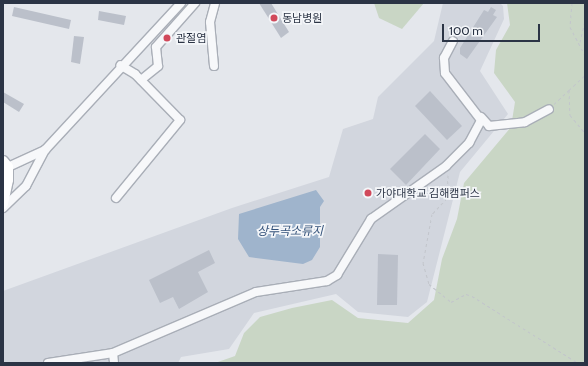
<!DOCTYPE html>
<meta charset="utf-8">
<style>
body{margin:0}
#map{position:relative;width:588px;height:366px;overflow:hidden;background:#e4e7ec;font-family:Cabin,"Noto Sans KR",sans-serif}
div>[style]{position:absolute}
.built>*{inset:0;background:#d2d6de}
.green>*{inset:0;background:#c9d6c5}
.water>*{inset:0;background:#9fb4cc}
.building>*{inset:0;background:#bbc0ca}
.path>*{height:1px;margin-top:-0.5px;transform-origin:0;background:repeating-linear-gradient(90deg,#c2c5cb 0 3px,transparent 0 6px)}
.roads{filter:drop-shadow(1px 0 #a9aeb7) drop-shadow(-1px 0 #a9aeb7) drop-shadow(0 1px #a9aeb7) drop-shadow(0 -1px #a9aeb7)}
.minor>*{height:8px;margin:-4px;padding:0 4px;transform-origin:4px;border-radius:4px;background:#f7f8fa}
.major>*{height:10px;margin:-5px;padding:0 5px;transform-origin:5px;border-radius:5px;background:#fff}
.dots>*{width:11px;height:11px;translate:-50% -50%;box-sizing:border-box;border:2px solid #f4f6f9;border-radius:50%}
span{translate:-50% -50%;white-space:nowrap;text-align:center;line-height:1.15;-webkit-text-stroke:3.5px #f4f6f9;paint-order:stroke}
.poi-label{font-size:11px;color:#2b3445}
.left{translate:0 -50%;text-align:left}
.water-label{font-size:12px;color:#34527a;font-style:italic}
.frame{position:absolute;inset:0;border:4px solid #2b3445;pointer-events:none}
.scale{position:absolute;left:442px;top:24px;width:98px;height:18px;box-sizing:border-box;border:2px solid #2b3445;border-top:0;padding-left:5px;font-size:12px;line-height:14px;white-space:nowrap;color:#2b3445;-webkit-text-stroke:3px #f4f6f9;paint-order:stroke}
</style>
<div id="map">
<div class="built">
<i style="clip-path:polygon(443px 3px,500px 3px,503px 6px,504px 19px,480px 71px,508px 114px,460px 172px,427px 302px,408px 317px,358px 312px,336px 294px,254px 313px,229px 349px,181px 357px,178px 363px,3px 363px,3px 291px,232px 208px,329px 177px,343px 129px,373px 119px,378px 97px,434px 41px)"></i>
</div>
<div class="green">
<i style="clip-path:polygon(374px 3px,424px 3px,402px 29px,379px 18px)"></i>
<i style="clip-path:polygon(507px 3px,585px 3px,585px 363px,215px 363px,235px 356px,244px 333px,260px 317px,292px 308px,332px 300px,358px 318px,408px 323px,434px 300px,442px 259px,457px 219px,464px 183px,511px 127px,515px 102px,494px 73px,496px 50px,510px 25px)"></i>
</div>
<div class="water">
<i style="clip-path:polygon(316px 190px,324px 201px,320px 207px,320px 247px,312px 260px,303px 264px,249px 257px,238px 239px,239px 214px)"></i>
</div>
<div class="building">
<i style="clip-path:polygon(259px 3px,271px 3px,289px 32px,281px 38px)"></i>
<i style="clip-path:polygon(14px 7px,71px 20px,69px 29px,12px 16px)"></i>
<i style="clip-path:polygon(491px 7px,496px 10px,493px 15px,497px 17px,467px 59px,460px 54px,460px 48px,484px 10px,488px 12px)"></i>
<i style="clip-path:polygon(99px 11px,126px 16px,124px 25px,98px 20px)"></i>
<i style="clip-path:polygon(74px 36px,84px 37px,80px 64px,71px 62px)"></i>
<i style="clip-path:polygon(430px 91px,462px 126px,447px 140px,415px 106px)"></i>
<i style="clip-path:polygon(3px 92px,24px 104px,19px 112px,3px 102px)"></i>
<i style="clip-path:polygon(425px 134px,440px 149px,406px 185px,390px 169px)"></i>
<i style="clip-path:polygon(209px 250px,215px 263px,198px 272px,208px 292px,179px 309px,173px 297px,160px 303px,149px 280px)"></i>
<i style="clip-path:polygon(378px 254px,398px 255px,397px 305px,377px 305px)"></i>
</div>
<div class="path">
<i style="left:572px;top:3px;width:24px;rotate:95deg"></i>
<i style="left:570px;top:27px;width:32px;rotate:62deg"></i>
<i style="left:580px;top:42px;width:23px;rotate:-77deg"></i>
<i style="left:569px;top:90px;width:22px;rotate:-43deg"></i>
<i style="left:554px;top:104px;width:21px;rotate:-43deg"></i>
<i style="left:569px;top:90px;width:25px;rotate:88deg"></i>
<i style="left:570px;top:115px;width:23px;rotate:50deg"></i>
<i style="left:448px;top:175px;width:23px;rotate:92deg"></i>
<i style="left:447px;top:198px;width:22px;rotate:133deg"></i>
<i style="left:432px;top:214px;width:50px;rotate:100.4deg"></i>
<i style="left:423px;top:263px;width:22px;rotate:74deg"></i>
<i style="left:429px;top:284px;width:28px;rotate:39deg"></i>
<i style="left:451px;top:302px;width:17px;rotate:-28deg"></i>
<i style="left:466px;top:294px;width:6px;rotate:18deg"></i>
<i style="left:472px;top:296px;width:125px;rotate:32.3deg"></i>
</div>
<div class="roads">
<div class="minor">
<i style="left:214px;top:66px;width:44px;rotate:-95.2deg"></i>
<i style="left:210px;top:22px;width:20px;rotate:-75deg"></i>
<i style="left:141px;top:80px;width:22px;rotate:-39deg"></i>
<i style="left:158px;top:66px;width:19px;rotate:-96deg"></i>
<i style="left:156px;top:47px;width:59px;rotate:-48.4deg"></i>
<i style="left:481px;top:117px;width:12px;rotate:48deg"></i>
<i style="left:489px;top:126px;width:36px;rotate:-6deg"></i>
<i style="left:525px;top:122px;width:27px;rotate:-28deg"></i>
<i style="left:8px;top:167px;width:41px;rotate:-24.7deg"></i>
<i style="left:45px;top:150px;width:200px;rotate:-47.2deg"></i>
<i style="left:116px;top:198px;width:101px;rotate:-50.6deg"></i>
<i style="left:180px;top:120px;width:64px;rotate:-134.4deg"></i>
<i style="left:135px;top:74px;width:17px;rotate:-149deg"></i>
<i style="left:3px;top:208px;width:32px;rotate:-44deg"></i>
<i style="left:26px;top:186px;width:41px;rotate:-62.2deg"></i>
<i style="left:113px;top:353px;width:10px;rotate:84deg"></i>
<i style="left:48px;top:363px;width:66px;rotate:-8.7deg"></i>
<i style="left:113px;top:353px;width:155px;rotate:-23.1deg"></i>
<i style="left:256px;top:292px;width:72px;rotate:-8.8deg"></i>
<i style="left:327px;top:281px;width:12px;rotate:-31deg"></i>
<i style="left:337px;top:275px;width:66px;rotate:-58.7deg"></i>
<i style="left:371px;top:219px;width:92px;rotate:-35.2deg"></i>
<i style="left:446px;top:166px;width:33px;rotate:-45deg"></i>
<i style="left:469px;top:143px;width:26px;rotate:-62deg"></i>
<i style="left:481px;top:120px;width:59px;rotate:-127.5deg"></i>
<i style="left:445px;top:73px;width:15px;rotate:-94deg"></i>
<i style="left:444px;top:58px;width:19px;rotate:-62deg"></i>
</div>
<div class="major">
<i style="left:3px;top:161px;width:8px;rotate:50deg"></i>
<i style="left:8px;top:167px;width:13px;rotate:90deg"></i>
<i style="left:8px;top:180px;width:25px;rotate:102deg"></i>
</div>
</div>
<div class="dots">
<i style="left:274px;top:18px;background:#d1495b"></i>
<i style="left:167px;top:38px;background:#d1495b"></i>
<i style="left:368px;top:193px;background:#d1495b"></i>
</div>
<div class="poi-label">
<span class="left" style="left:282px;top:18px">동남병원</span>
<span class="left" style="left:176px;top:38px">관절염</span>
<span class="left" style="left:376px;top:193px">가야대학교 김해캠퍼스</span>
</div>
<div class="water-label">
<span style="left:290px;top:231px">상두곡소류지</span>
</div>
<div class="frame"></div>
<div class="scale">100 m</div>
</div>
